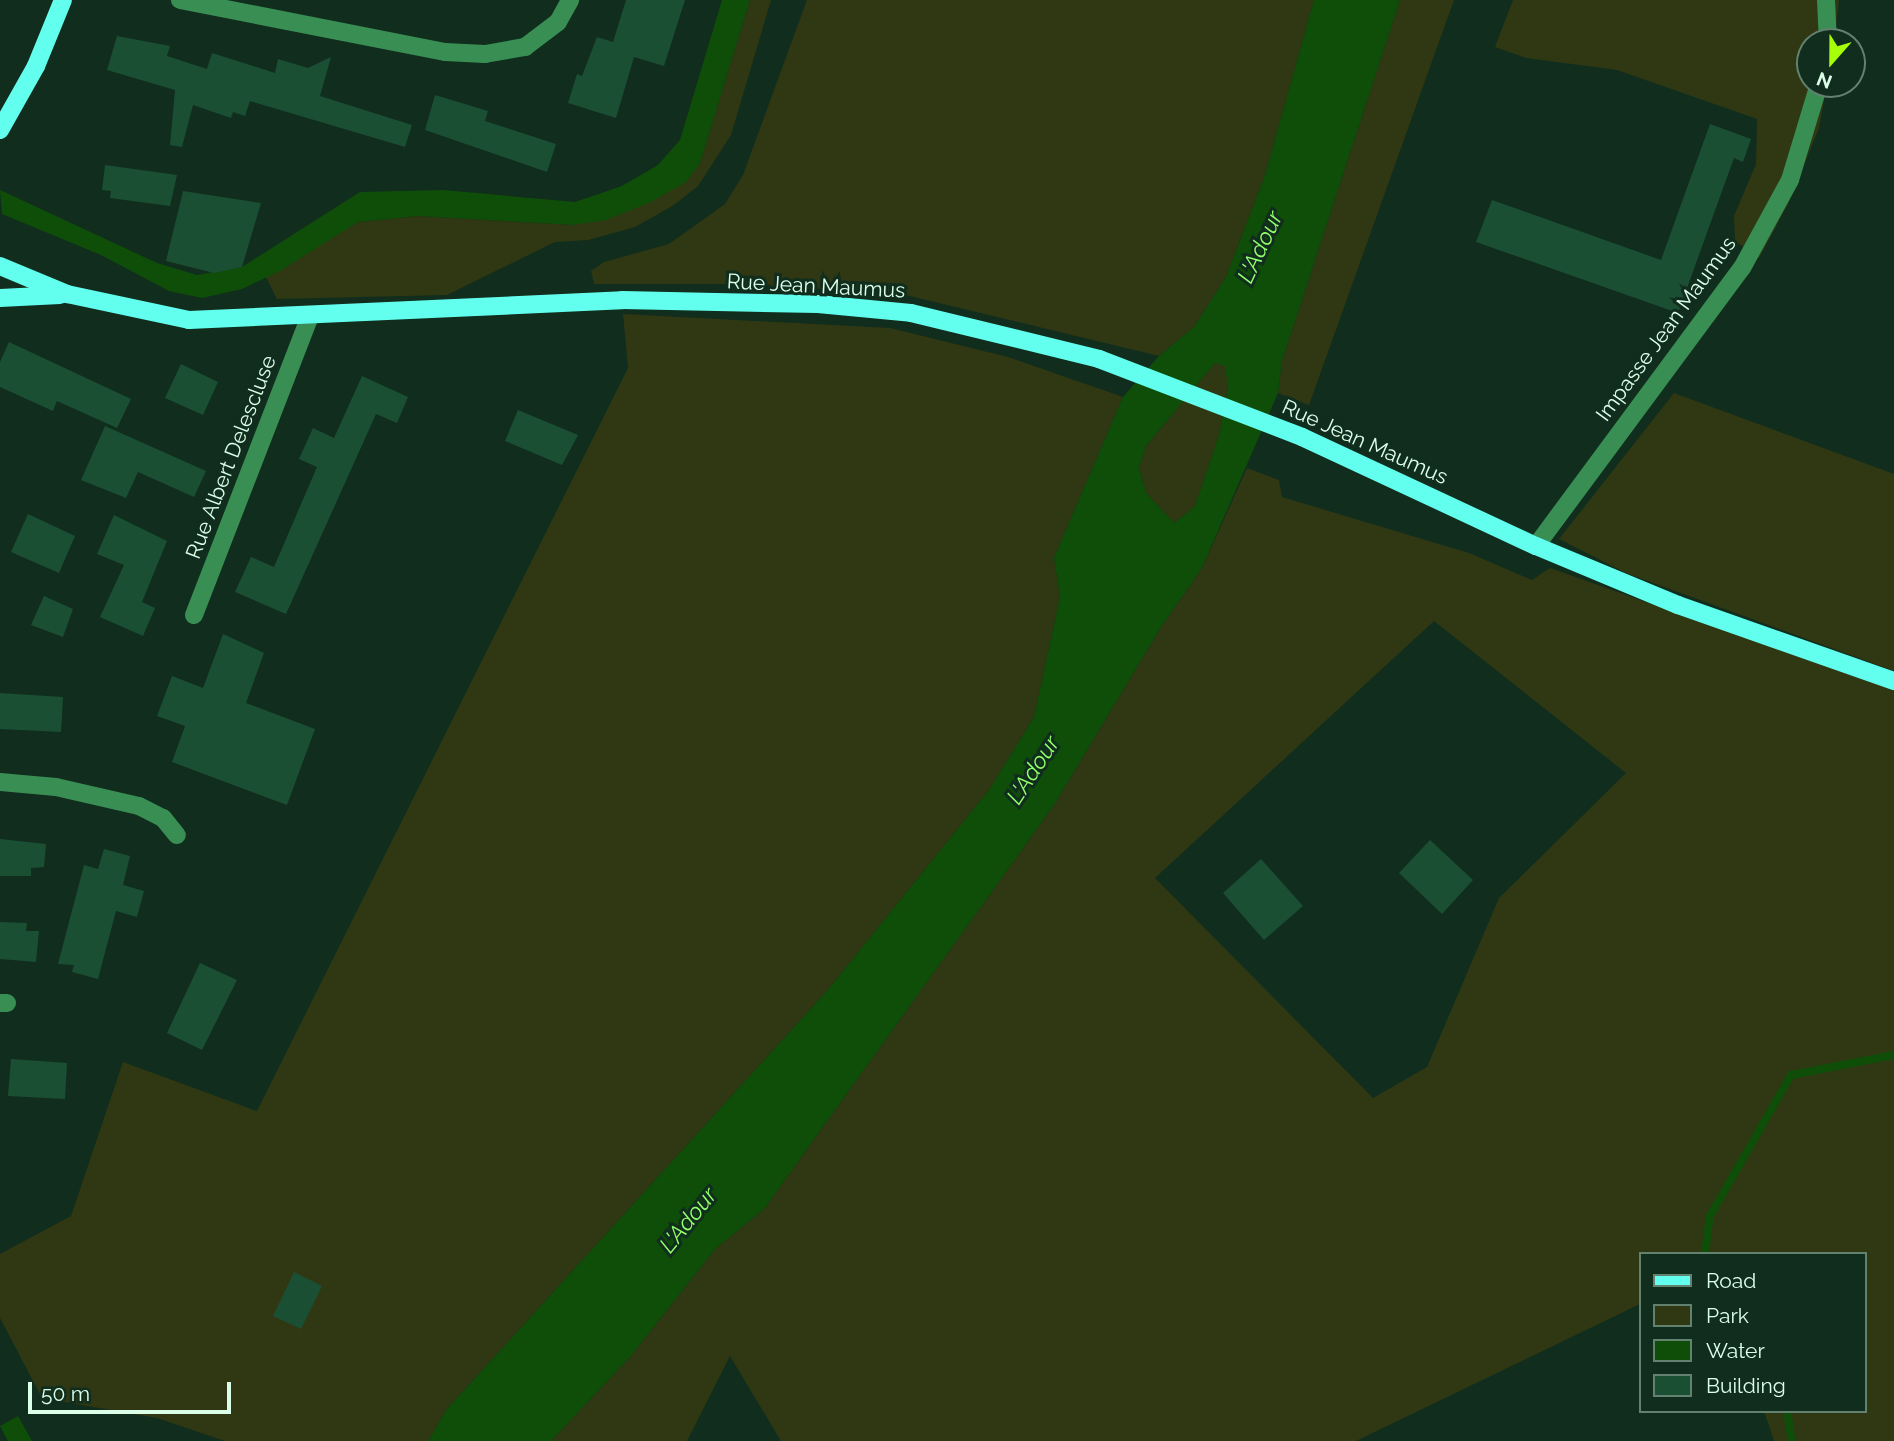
<!DOCTYPE html>
<style>
body{margin:0}
#map{position:relative;width:1894px;height:1441px;overflow:hidden;background:#102d1d;font-family:Raleway,sans-serif}
div>[style]{position:absolute}
.green>*{inset:0;background:#2f3813}
.water>*{inset:0;background:#0f4e08}
.stream>*{height:8px;margin:-4px;padding:0 4px;transform-origin:4px;border-radius:4px;background:#0f4e08}
.building>*{inset:0;background:#1b4f33}
.minor>*{height:18px;margin:-9px;padding:0 9px;transform-origin:9px;border-radius:9px;background:#398e53}
.major>*{height:18px;margin:-9px;padding:0 9px;transform-origin:9px;border-radius:9px;background:#63ffee}
span{translate:-50% -50%;white-space:nowrap;text-align:center;line-height:1.15;-webkit-text-stroke:6px #102d1d;paint-order:stroke}
.street-label{font-size:21px;color:#dcffe9}
.water-label{font-size:23px;color:#93ff6a;font-style:italic}
.legend{position:absolute;left:1639px;top:1252px;width:228px;height:161px;box-sizing:border-box;background:#102d1d;border:2px solid #62816f;margin:0;padding:9px 12px;list-style:none;font-size:21px;color:#dcffe9}
.legend li{display:flex;align-items:center;gap:14px;height:35px}
.legend b{width:35px;border:2px solid #62816f}
.north{position:absolute;left:1796px;top:28px;width:70px;height:70px;box-sizing:border-box;background:#102d1d;border:2px solid #62816f;border-radius:50%;rotate:201deg;font-size:19px;font-weight:700;line-height:28px;text-align:center;color:#dcffe9}
.north::after{content:'';display:block;margin:auto;width:24px;height:32px;background:#a6ff08;clip-path:polygon(50% 0,100% 100%,50% 72%,0 100%)}
.scale{position:absolute;left:28px;top:1382px;width:203px;height:32px;box-sizing:border-box;border:4px solid #dcffe9;border-top:0;padding-left:9px;font-size:21px;line-height:24px;white-space:nowrap;color:#dcffe9;-webkit-text-stroke:5px #102d1d;paint-order:stroke}
</style>
<div id="map">
<div class="green">
<i style="clip-path:polygon(750px 0,771px 0,731px 135px,698px 186px,674px 205px,635px 227px,588px 240px,555px 242px,447px 295px,277px 299px,266px 277px,358px 222px,418px 216px,573px 225px,700px 163px)"></i>
<i style="clip-path:polygon(807px 0,1314px 0,1265px 175px,1226px 277px,1194px 327px,1159px 356px,897px 293px,729px 284px,594px 284px,591px 271px,604px 262px,669px 244px,725px 204px,743px 175px)"></i>
<i style="clip-path:polygon(1400px 0,1454px 0,1309px 405px,1278px 393px,1282px 361px)"></i>
<i style="clip-path:polygon(1513px 0,1839px 0,1834px 42px,1810px 42px,1810px 84px,1827px 84px,1819px 128px,1788px 204px,1759px 258px,1735px 241px,1734px 216px,1756px 164px,1757px 119px,1617px 70px,1526px 58px,1495px 47px)"></i>
<i style="clip-path:polygon(623px 314px,890px 328px,1008px 357px,1123px 397px,1054px 558px,1060px 597px,1034px 717px,989px 790px,826px 992px,447px 1409px,428px 1441px,225px 1441px,157px 1418px,42px 1398px,0 1318px,0 1254px,71px 1216px,123px 1062px,257px 1111px,628px 368px)"></i>
<i style="clip-path:polygon(1215px 363px,1226px 366px,1228px 386px,1220px 432px,1195px 506px,1174px 523px,1146px 493px,1139px 468px,1146px 446px)"></i>
<i style="clip-path:polygon(1674px 393px,1894px 474px,1894px 671px,1626px 573px,1559px 539px)"></i>
<i style="clip-path:polygon(evenodd,1247px 468px,1279px 480px,1282px 497px,1469px 553px,1532px 580px,1550px 568px,1894px 690px,1894px 1441px,1774px 1441px,1764px 1411px,1864px 1411px,1864px 1254px,1640px 1254px,1640px 1304px,1356px 1441px,781px 1441px,730px 1356px,687px 1441px,551px 1441px,630px 1357px,715px 1249px,764px 1209px,1054px 805px,1161px 627px,1202px 568px,1247px 468px,1434px 621px,1626px 773px,1499px 898px,1427px 1067px,1373px 1098px,1155px 878px,1434px 621px)"></i>
</div>
<div class="water">
<i style="clip-path:polygon(722px 0,750px 0,700px 163px,686px 182px,649px 203px,606px 220px,573px 225px,418px 216px,358px 222px,280px 271px,242px 289px,202px 298px,169px 291px,101px 255px,2px 214px,0 190px,157px 263px,197px 275px,242px 267px,360px 192px,443px 190px,575px 202px,622px 186px,658px 165px,680px 140px)"></i>
<i style="clip-path:polygon(evenodd,1314px 0,1400px 0,1282px 361px,1278px 393px,1202px 568px,1161px 627px,1054px 805px,764px 1209px,715px 1249px,630px 1357px,551px 1441px,428px 1441px,447px 1409px,826px 992px,989px 790px,1034px 717px,1060px 597px,1054px 558px,1123px 397px,1159px 356px,1194px 327px,1226px 277px,1265px 175px,1314px 0,1215px 363px,1225px 366px,1228px 386px,1220px 432px,1195px 506px,1174px 523px,1146px 493px,1139px 468px,1146px 446px,1215px 363px)"></i>
<i style="clip-path:polygon(18px 1416px,32px 1441px,8px 1441px,0 1426px)"></i>
</div>
<div class="stream">
<i style="left:1705px;top:1254px;width:38px;rotate:-83deg"></i>
<i style="left:1710px;top:1216px;width:163px;rotate:-60.1deg"></i>
<i style="left:1791px;top:1075px;width:105px;rotate:-11deg"></i>
<i style="left:1787px;top:1411px;width:30px;rotate:81deg"></i>
</div>
<div class="building">
<i style="clip-path:polygon(626px 0,685px 0,664px 66px,634px 57px,616px 118px,568px 103px,577px 74px,582px 76px,597px 37px,613px 42px)"></i>
<i style="clip-path:polygon(117px 36px,170px 46px,167px 56px,207px 69px,212px 53px,275px 73px,278px 59px,308px 68px,331px 57px,320px 96px,412px 125px,405px 147px,250px 101px,245px 116px,233px 112px,231px 118px,193px 105px,182px 147px,170px 145px,175px 90px,107px 70px)"></i>
<i style="clip-path:polygon(435px 95px,488px 111px,485px 121px,556px 144px,547px 172px,425px 130px)"></i>
<i style="clip-path:polygon(1710px 124px,1751px 139px,1743px 162px,1734px 158px,1678px 313px,1476px 242px,1492px 200px,1661px 260px)"></i>
<i style="clip-path:polygon(105px 165px,177px 175px,170px 206px,110px 198px,111px 191px,102px 190px)"></i>
<i style="clip-path:polygon(183px 191px,261px 203px,242px 267px,214px 273px,166px 261px)"></i>
<i style="clip-path:polygon(9px 342px,131px 399px,117px 428px,57px 401px,53px 411px,0 387px,0 362px)"></i>
<i style="clip-path:polygon(181px 364px,218px 382px,203px 415px,165px 398px)"></i>
<i style="clip-path:polygon(362px 376px,408px 397px,397px 423px,376px 414px,286px 614px,235px 592px,251px 557px,274px 567px,317px 467px,299px 459px,313px 428px,334px 438px)"></i>
<i style="clip-path:polygon(518px 410px,578px 435px,562px 465px,505px 441px)"></i>
<i style="clip-path:polygon(105px 426px,206px 471px,194px 497px,138px 472px,126px 498px,81px 480px)"></i>
<i style="clip-path:polygon(28px 514px,75px 536px,59px 573px,11px 552px)"></i>
<i style="clip-path:polygon(114px 515px,167px 541px,142px 602px,155px 608px,143px 636px,100px 617px,124px 565px,97px 554px)"></i>
<i style="clip-path:polygon(44px 596px,73px 609px,63px 637px,31px 625px)"></i>
<i style="clip-path:polygon(223px 634px,264px 653px,246px 703px,315px 729px,287px 805px,172px 762px,185px 726px,157px 716px,172px 676px,203px 688px)"></i>
<i style="clip-path:polygon(0 693px,63px 697px,61px 732px,0 729px)"></i>
<i style="clip-path:polygon(0 839px,46px 844px,44px 867px,31px 868px,31px 876px,0 876px)"></i>
<i style="clip-path:polygon(1430px 840px,1473px 880px,1442px 914px,1399px 873px)"></i>
<i style="clip-path:polygon(104px 849px,130px 856px,123px 885px,144px 891px,137px 917px,116px 911px,98px 979px,72px 972px,74px 965px,58px 964px,84px 865px,98px 869px)"></i>
<i style="clip-path:polygon(1261px 859px,1303px 906px,1264px 940px,1223px 893px)"></i>
<i style="clip-path:polygon(0 922px,27px 923px,26px 931px,39px 931px,36px 962px,0 959px)"></i>
<i style="clip-path:polygon(200px 963px,237px 980px,202px 1050px,167px 1033px)"></i>
<i style="clip-path:polygon(11px 1059px,67px 1063px,65px 1099px,8px 1096px)"></i>
<i style="clip-path:polygon(294px 1272px,322px 1286px,301px 1329px,273px 1316px)"></i>
</div>
<div class="minor">
<i style="left:180px;top:0;width:270px;rotate:11.1deg"></i>
<i style="left:445px;top:52px;width:40px;rotate:2.9deg"></i>
<i style="left:485px;top:54px;width:41px;rotate:-9.9deg"></i>
<i style="left:525px;top:47px;width:41px;rotate:-37.1deg"></i>
<i style="left:558px;top:22px;width:25px;rotate:-61deg"></i>
<i style="left:1826px;top:0;width:42px;rotate:87.3deg"></i>
<i style="left:1536px;top:546px;width:346px;rotate:-53.5deg"></i>
<i style="left:1742px;top:268px;width:100px;rotate:-61.4deg"></i>
<i style="left:1790px;top:180px;width:100px;rotate:-73.2deg"></i>
<i style="left:194px;top:615px;width:321px;rotate:-68.8deg"></i>
<i style="left:0;top:782px;width:56px;rotate:5.1deg"></i>
<i style="left:56px;top:787px;width:85px;rotate:12.9deg"></i>
<i style="left:139px;top:806px;width:27px;rotate:27deg"></i>
<i style="left:163px;top:818px;width:22px;rotate:51deg"></i>
<i style="left:0;top:1003px;width:7px"></i>
</div>
<div class="major">
<i style="left:0;top:130px;width:73px;rotate:-60.6deg"></i>
<i style="left:36px;top:66px;width:71px;rotate:-67.8deg"></i>
<i style="left:0;top:266px;width:73px;rotate:22.7deg"></i>
<i style="left:67px;top:294px;width:125px;rotate:12deg"></i>
<i style="left:189px;top:320px;width:433px;rotate:-2.6deg"></i>
<i style="left:622px;top:300px;width:196px;rotate:1.2deg"></i>
<i style="left:818px;top:304px;width:93px;rotate:5.5deg"></i>
<i style="left:911px;top:313px;width:194px;rotate:13.7deg"></i>
<i style="left:1099px;top:359px;width:217px;rotate:21deg"></i>
<i style="left:1302px;top:437px;width:258px;rotate:25deg"></i>
<i style="left:1536px;top:546px;width:154px;rotate:22.6deg"></i>
<i style="left:1678px;top:605px;width:229px;rotate:19.4deg"></i>
<i style="left:0;top:298px;width:60px;rotate:-2.9deg"></i>
</div>
<div class="street-label">
<span style="left:816px;top:286px;rotate:3deg">Rue Jean Maumus</span>
<span style="left:1666px;top:329px;rotate:-54deg">Impasse Jean Maumus</span>
<span style="left:1365px;top:442px;rotate:24deg">Rue Jean Maumus</span>
<span style="left:231px;top:457px;rotate:-69deg">Rue Albert Delescluse</span>
</div>
<div class="water-label">
<span style="left:1260px;top:247px;rotate:-65deg">L'Adour</span>
<span style="left:1033px;top:770px;rotate:-57deg">L'Adour</span>
<span style="left:688px;top:1220px;rotate:-51deg">L'Adour</span>
</div>
<ul class="legend">
<li><b style="height:9px;background:#63ffee"></b>Road</li>
<li><b style="height:19px;background:#2f3813"></b>Park</li>
<li><b style="height:19px;background:#0f4e08"></b>Water</li>
<li><b style="height:19px;background:#1b4f33"></b>Building</li>
</ul>
<div class="north">N</div>
<div class="scale">50 m</div>
</div>
